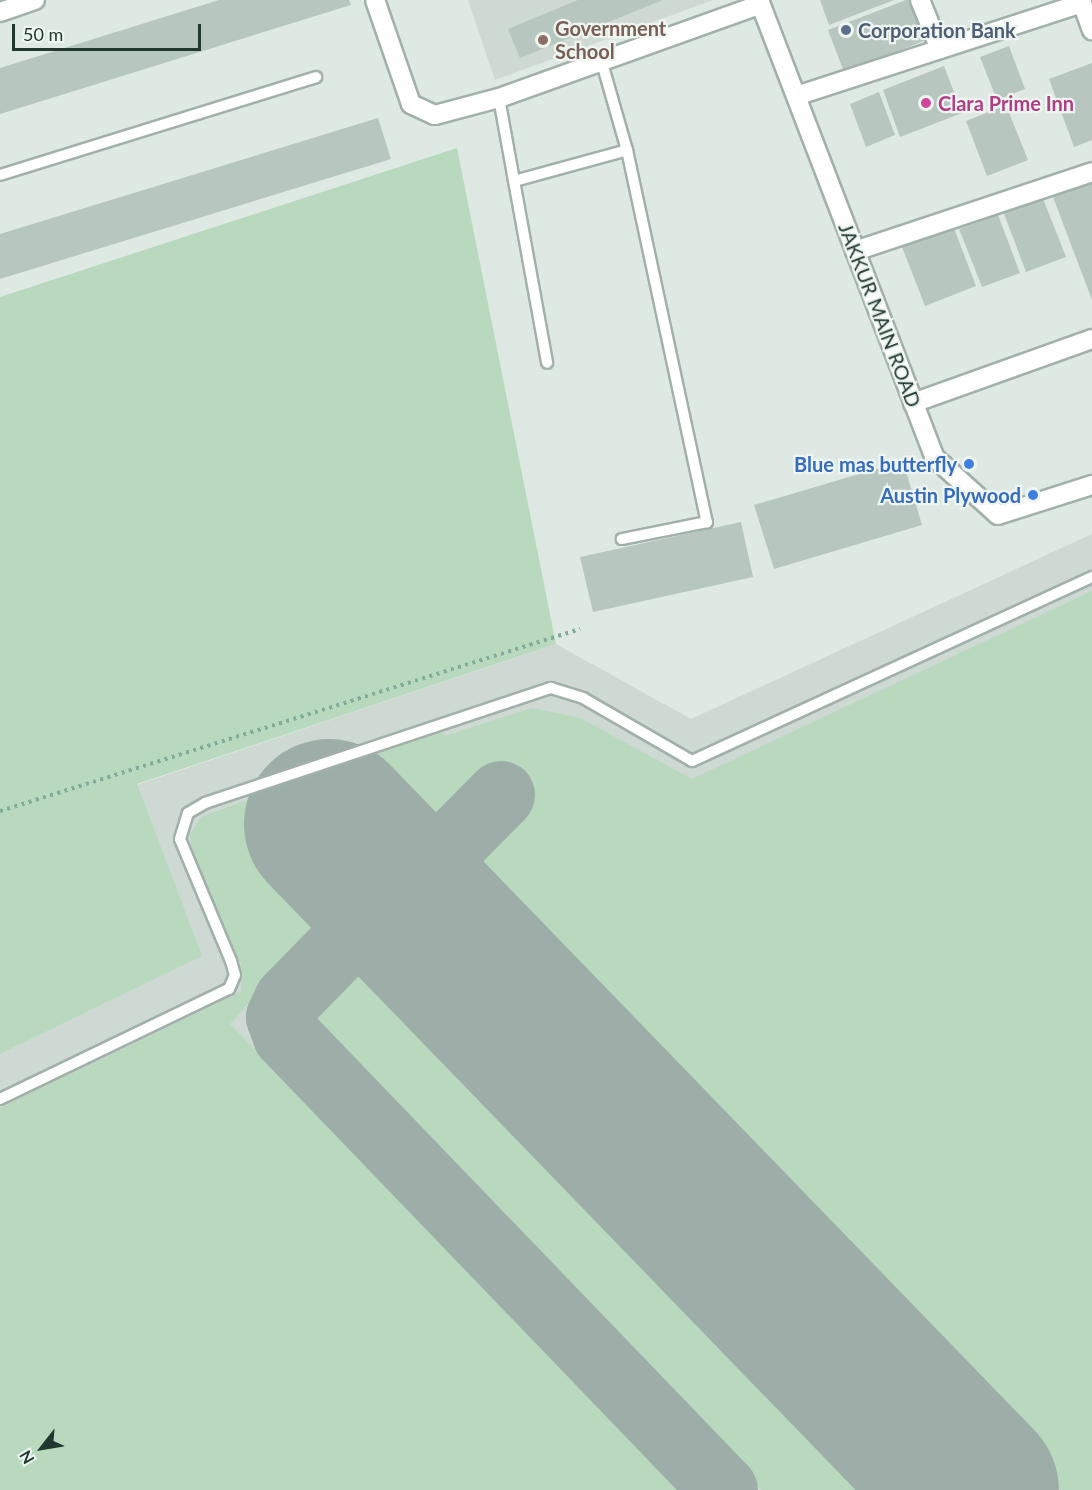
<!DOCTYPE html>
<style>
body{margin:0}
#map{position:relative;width:1092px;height:1490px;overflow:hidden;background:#dfe9e4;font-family:Lato,sans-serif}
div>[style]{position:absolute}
.built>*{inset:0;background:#cdd9d2}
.green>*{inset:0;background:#b8d9be}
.taxiway>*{height:68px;margin:-34px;padding:0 34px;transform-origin:34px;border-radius:34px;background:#9daea8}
.runway>*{height:170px;margin:-85px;padding:0 85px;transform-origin:85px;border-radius:85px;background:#9daea8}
.building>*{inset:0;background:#b7c6bf}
.path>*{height:4px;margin-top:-2px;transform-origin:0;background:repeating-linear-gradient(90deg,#81ab9a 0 3px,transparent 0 7.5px)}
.roads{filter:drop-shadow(2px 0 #a2b0aa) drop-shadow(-2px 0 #a2b0aa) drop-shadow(0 2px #a2b0aa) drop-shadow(0 -2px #a2b0aa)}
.service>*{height:10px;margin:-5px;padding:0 5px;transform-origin:5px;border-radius:5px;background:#fff}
.minor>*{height:18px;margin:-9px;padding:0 9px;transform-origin:9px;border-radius:9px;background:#fff}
.tertiary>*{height:18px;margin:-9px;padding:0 9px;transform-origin:9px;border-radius:9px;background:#fff}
.dots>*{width:16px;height:16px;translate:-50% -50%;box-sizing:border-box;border:3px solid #eff6f2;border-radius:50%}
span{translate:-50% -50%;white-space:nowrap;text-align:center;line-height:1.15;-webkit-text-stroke:4.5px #eff6f2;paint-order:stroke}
.education-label{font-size:20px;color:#785e54;font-weight:700}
.left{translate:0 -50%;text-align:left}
.service-label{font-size:20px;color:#4e5e75;font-weight:700}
.hotel-label{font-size:20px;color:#b23c85;font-weight:700}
.street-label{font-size:20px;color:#213830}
.shop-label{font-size:20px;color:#366cbe;font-weight:700}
.right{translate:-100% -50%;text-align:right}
.north{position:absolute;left:12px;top:1418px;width:60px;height:60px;-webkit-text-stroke:4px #eff6f2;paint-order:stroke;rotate:239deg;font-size:16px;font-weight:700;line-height:24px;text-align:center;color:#213830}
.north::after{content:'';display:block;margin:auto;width:21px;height:27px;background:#213830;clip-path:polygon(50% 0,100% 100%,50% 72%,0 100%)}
.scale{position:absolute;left:12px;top:24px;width:189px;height:27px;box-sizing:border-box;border:3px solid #213830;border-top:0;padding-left:8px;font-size:18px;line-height:21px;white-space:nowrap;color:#213830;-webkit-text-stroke:4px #eff6f2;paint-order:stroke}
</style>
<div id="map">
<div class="built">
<i style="clip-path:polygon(468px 0,713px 0,495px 80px)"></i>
<i style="clip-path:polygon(1092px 534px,1092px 1490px,0 1490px,0 1054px,201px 956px,137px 785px,556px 644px,691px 719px)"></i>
</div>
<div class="green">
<i style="clip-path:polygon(457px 148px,556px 644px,137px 784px,202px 956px,0 1054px,0 297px)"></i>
<i style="clip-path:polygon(1092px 591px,1092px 1490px,1027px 1490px,453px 900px,453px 880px,535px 805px,488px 769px,408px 847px,397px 844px,349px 796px,292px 850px,318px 875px,324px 922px,230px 1024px,681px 1490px,0 1490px,0 1108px,241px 992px,242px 968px,192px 853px,190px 834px,201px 817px,437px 731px,445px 736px,532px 708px,580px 718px,692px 779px)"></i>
<i style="clip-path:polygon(386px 953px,397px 956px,915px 1490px,761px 1490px,317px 1035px,316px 1012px)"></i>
</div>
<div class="taxiway">
<i style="left:419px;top:916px;width:35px;rotate:-168deg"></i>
<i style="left:385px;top:909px;width:22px;rotate:150deg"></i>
<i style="left:366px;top:920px;width:112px;rotate:134.3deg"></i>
<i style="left:288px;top:1000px;width:19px;rotate:115deg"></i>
<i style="left:280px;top:1017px;width:20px;rotate:70deg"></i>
<i style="left:287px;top:1036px;width:630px;rotate:46.09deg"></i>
<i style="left:419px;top:916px;width:22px;rotate:-117deg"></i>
<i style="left:409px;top:896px;width:10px;rotate:-79deg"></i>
<i style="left:411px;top:886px;width:128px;rotate:-45.3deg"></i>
</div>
<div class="runway">
<i style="left:329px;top:824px;width:927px;rotate:45.92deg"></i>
</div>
<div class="building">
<i style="clip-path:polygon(219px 0,349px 0,351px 5px,0 114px,0 68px)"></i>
<i style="clip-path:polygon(578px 0,663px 0,520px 58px,508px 29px)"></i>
<i style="clip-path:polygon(820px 0,894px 0,829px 25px)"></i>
<i style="clip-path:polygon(906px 0,919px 0,934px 37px,844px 72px,828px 30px)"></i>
<i style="clip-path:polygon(1009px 46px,1025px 89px,997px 100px,980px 57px)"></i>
<i style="clip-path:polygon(1092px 63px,1092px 140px,1074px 147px,1049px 79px)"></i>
<i style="clip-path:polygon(944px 66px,962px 113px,900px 137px,883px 90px)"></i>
<i style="clip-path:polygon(879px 92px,895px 135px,866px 147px,850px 104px)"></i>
<i style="clip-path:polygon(1006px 105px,1028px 160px,987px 176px,966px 121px)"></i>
<i style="clip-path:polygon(378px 118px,391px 159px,0 279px,0 234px)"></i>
<i style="clip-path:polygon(1092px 182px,1092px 300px,1053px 197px)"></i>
<i style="clip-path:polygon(1042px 196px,1066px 257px,1026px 272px,1003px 211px)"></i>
<i style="clip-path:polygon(998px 215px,1020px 273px,982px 287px,959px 229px)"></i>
<i style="clip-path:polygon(954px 228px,976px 286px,925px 306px,902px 247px)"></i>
<i style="clip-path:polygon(903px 461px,922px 525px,774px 569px,754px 505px)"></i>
<i style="clip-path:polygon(741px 522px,753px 577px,593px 612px,580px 557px)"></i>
</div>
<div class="path">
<i style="left:0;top:811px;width:608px;rotate:-17.42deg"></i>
</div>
<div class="roads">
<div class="service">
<i style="left:602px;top:63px;width:91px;rotate:74deg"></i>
<i style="left:627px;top:150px;width:381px;rotate:77.9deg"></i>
<i style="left:707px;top:522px;width:87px;rotate:168.7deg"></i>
<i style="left:499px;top:98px;width:269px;rotate:79.7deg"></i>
<i style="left:0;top:175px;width:331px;rotate:-17.2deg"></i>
<i style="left:514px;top:181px;width:117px;rotate:-15.3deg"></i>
<i style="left:0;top:1099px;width:254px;rotate:-25.7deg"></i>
<i style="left:229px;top:989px;width:15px;rotate:-67deg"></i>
<i style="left:235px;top:975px;width:15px;rotate:-106deg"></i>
<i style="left:231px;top:961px;width:132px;rotate:-112.7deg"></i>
<i style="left:180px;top:839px;width:27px;rotate:-73deg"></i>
<i style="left:188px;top:813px;width:20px;rotate:-30deg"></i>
<i style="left:205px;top:803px;width:365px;rotate:-18.4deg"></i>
<i style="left:551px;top:688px;width:34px;rotate:17deg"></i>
<i style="left:583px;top:698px;width:126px;rotate:30deg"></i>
<i style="left:692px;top:761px;width:440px;rotate:-24.7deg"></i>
</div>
<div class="minor">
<i style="left:375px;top:0;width:110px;rotate:70.9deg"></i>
<i style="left:411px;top:104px;width:26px;rotate:25deg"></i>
<i style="left:435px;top:115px;width:66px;rotate:-14.9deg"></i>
<i style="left:499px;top:98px;width:278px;rotate:-19.7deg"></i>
<i style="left:920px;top:0;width:53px;rotate:67.8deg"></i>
<i style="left:0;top:12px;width:37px;rotate:-19deg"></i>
<i style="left:796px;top:96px;width:301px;rotate:-18deg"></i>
<i style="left:1082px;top:3px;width:29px;rotate:70deg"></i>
<i style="left:855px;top:251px;width:250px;rotate:-18.4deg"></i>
<i style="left:913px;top:403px;width:190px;rotate:-19.7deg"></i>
</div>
<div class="tertiary">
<i style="left:759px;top:0;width:489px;rotate:69deg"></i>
<i style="left:934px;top:457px;width:86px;rotate:42.2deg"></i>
<i style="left:998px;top:515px;width:99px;rotate:-17.7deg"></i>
</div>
</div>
<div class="dots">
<i style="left:846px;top:30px;background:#5c6f8a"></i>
<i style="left:543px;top:40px;background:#8d6e63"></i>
<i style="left:926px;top:103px;background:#d1479c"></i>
<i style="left:969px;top:464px;background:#3f7fe0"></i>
<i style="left:1033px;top:495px;background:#3f7fe0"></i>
</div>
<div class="education-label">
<span class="left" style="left:555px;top:40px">Government<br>School</span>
</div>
<div class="service-label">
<span class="left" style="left:858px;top:30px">Corporation Bank</span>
</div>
<div class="hotel-label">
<span class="left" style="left:938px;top:103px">Clara Prime Inn</span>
</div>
<div class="street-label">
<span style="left:880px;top:315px;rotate:69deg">JAKKUR MAIN ROAD</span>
</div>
<div class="shop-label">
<span class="right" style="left:957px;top:464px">Blue mas butterfly</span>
<span class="right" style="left:1021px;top:495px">Austin Plywood</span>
</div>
<div class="north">N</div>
<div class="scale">50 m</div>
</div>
